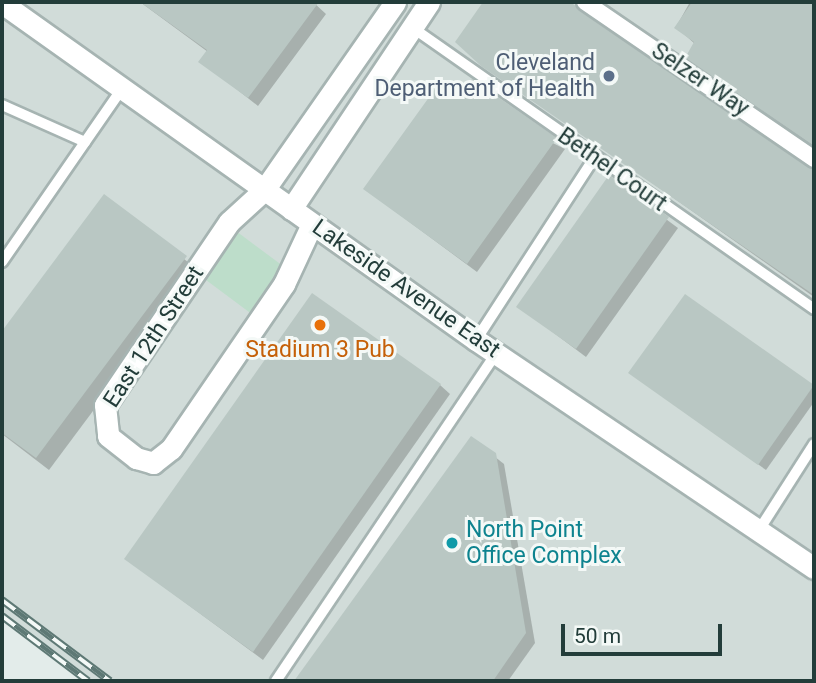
<!DOCTYPE html>
<style>
body{margin:0}
#map{position:relative;width:816px;height:683px;overflow:hidden;background:#e3ecea;font-family:Roboto,sans-serif}
div>[style]{position:absolute}
.built>*{inset:0;background:#d1dcd9}
.green>*{inset:0;background:#bdddca}
.shadow>*{inset:0;background:#0003}
.building>*{inset:0;background:#b9c7c3}
.roads{filter:drop-shadow(2px 0 #a6b4b2) drop-shadow(-2px 0 #a6b4b2) drop-shadow(0 2px #a6b4b2) drop-shadow(0 -2px #a6b4b2)}
.service>*{height:10px;margin:-5px;padding:0 5px;transform-origin:5px;border-radius:5px;background:#fff}
.pedestrian>*{height:16px;margin:-8px;padding:0 8px;transform-origin:8px;border-radius:8px;background:#fff}
.minor>*{height:21px;margin:-10.5px;padding:0 10.5px;transform-origin:10.5px;border-radius:10.5px;background:#fff}
.tertiary>*{height:21px;margin:-10.5px;padding:0 10.5px;transform-origin:10.5px;border-radius:10.5px;background:#fff}
.rail>*{height:8px;margin-top:-4px;transform-origin:0;background:repeating-linear-gradient(90deg,#f4f9f7 0 16px,#5e7975 0 32px);box-sizing:border-box;border-block:2px solid #5e7975}
.dots>*{width:19px;height:19px;translate:-50% -50%;box-sizing:border-box;border:4px solid #f4f9f7;border-radius:50%}
span{translate:-50% -50%;white-space:nowrap;text-align:center;line-height:1.15;-webkit-text-stroke:6px #f4f9f7;paint-order:stroke}
.service-label{font-size:23px;color:#4e5e75}
.right{translate:-100% -50%;text-align:right}
.street-label{font-size:23px;color:#233d3a}
.food-label{font-size:23px;color:#c56008}
.culture-label{font-size:23px;color:#0d838f}
.left{translate:0 -50%;text-align:left}
.frame{position:absolute;inset:0;border:4px solid #233d3a;pointer-events:none}
.scale{position:absolute;left:561px;top:624px;width:161px;height:32px;box-sizing:border-box;border:4px solid #233d3a;border-top:0;padding-left:9px;font-size:21px;line-height:24px;white-space:nowrap;color:#233d3a;-webkit-text-stroke:5px #f4f9f7;paint-order:stroke}
</style>
<div id="map">
<div class="built">
<i style="clip-path:polygon(2px 2px,814px 2px,814px 681px,89px 681px,2px 617px)"></i>
</div>
<div class="green">
<i style="clip-path:polygon(236px 231px,287px 269px,253px 315px,202px 277px)"></i>
</div>
<div class="shadow">
<i style="clip-path:polygon(140px 2px,313px 2px,326px 14px,258px 106px,201px 61px,208px 52px)"></i>
<i style="clip-path:polygon(485px 2px,567px 2px,814px 168px,814px 297px,468px 53px,458px 42px)"></i>
<i style="clip-path:polygon(690px 2px,814px 2px,814px 148px,687px 57px,695px 44px,676px 27px)"></i>
<i style="clip-path:polygon(460px 98px,565px 149px,477px 272px,365px 189px)"></i>
<i style="clip-path:polygon(609px 177px,678px 228px,586px 357px,518px 306px)"></i>
<i style="clip-path:polygon(104px 196px,198px 270px,49px 470px,2px 434px,2px 334px)"></i>
<i style="clip-path:polygon(685px 296px,814px 387px,814px 402px,766px 470px,630px 373px)"></i>
<i style="clip-path:polygon(440px 385px,450px 394px,263px 660px,126px 559px)"></i>
<i style="clip-path:polygon(471px 438px,504px 464px,535px 643px,508px 681px,297px 681px)"></i>
</div>
<div class="building">
<i style="clip-path:polygon(140px 2px,319px 2px,248px 98px,198px 62px,207px 50px)"></i>
<i style="clip-path:polygon(483px 2px,570px 2px,814px 169px,814px 295px,481px 66px,455px 42px)"></i>
<i style="clip-path:polygon(692px 2px,814px 2px,814px 146px,685px 58px,694px 42px,674px 28px)"></i>
<i style="clip-path:polygon(472px 79px,557px 138px,467px 264px,363px 189px,440px 82px,460px 96px)"></i>
<i style="clip-path:polygon(609px 175px,669px 217px,576px 349px,516px 307px)"></i>
<i style="clip-path:polygon(104px 194px,187px 256px,36px 458px,2px 433px,2px 331px)"></i>
<i style="clip-path:polygon(312px 293px,441px 384px,253px 652px,124px 559px)"></i>
<i style="clip-path:polygon(685px 294px,814px 385px,758px 465px,628px 373px)"></i>
<i style="clip-path:polygon(471px 436px,496px 453px,526px 633px,493px 681px,294px 681px)"></i>
</div>
<div class="roads">
<div class="service">
<i style="left:413px;top:28px;width:490px;rotate:35deg"></i>
<i style="left:2px;top:105px;width:91px;rotate:24deg"></i>
<i style="left:2px;top:262px;width:209px;rotate:-55.3deg"></i>
<i style="left:476px;top:340px;width:217px;rotate:-57deg"></i>
<i style="left:759px;top:530px;width:102px;rotate:-57.4deg"></i>
<i style="left:276px;top:681px;width:395px;rotate:-56.1deg"></i>
</div>
<div class="pedestrian">
<i style="left:585px;top:2px;width:278px;rotate:34.4deg"></i>
</div>
<div class="minor">
<i style="left:264px;top:190px;width:47px;rotate:137.6deg"></i>
<i style="left:229px;top:222px;width:221px;rotate:124.1deg"></i>
<i style="left:105px;top:405px;width:31px;rotate:84deg"></i>
<i style="left:108px;top:436px;width:36px;rotate:38deg"></i>
<i style="left:136px;top:458px;width:18px;rotate:16deg"></i>
<i style="left:153px;top:463px;width:23px;rotate:-38deg"></i>
<i style="left:171px;top:449px;width:200px;rotate:-55.6deg"></i>
<i style="left:284px;top:284px;width:66px;rotate:-65deg"></i>
</div>
<div class="tertiary">
<i style="left:2px;top:3px;width:582px;rotate:35.41deg"></i>
<i style="left:476px;top:340px;width:408px;rotate:34deg"></i>
<i style="left:264px;top:190px;width:229px;rotate:-55.1deg"></i>
<i style="left:291px;top:209px;width:249px;rotate:-56.3deg"></i>
</div>
</div>
<div class="rail">
<i style="left:2px;top:600px;width:135px;rotate:36.9deg"></i>
<i style="left:2px;top:616px;width:108px;rotate:37.1deg"></i>
</div>
<div class="dots">
<i style="left:609px;top:76px;background:#5c6f8a"></i>
<i style="left:320px;top:325px;background:#e8710a"></i>
<i style="left:452px;top:543px;background:#0f9aa8"></i>
</div>
<div class="service-label">
<span class="right" style="left:595px;top:76px">Cleveland<br>Department of Health</span>
</div>
<div class="street-label">
<span style="left:700px;top:80px;rotate:34deg">Selzer Way</span>
<span style="left:612px;top:170px;rotate:35deg">Bethel Court</span>
<span style="left:406px;top:289px;rotate:35deg">Lakeside Avenue East</span>
<span style="left:154px;top:337px;rotate:-57deg">East 12th Street</span>
</div>
<div class="food-label">
<span style="left:320px;top:350px">Stadium 3 Pub</span>
</div>
<div class="culture-label">
<span class="left" style="left:466px;top:543px">North Point<br>Office Complex</span>
</div>
<div class="frame"></div>
<div class="scale">50 m</div>
</div>
